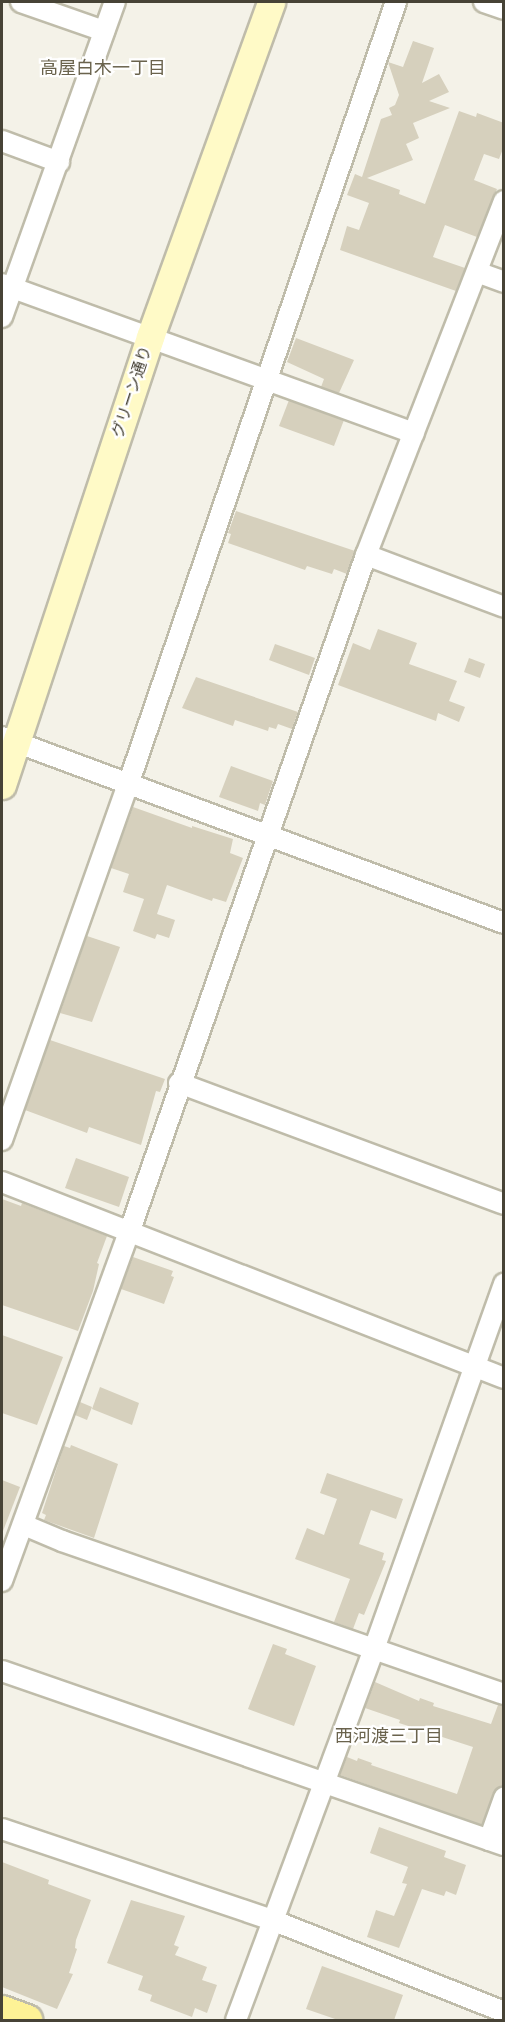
<!DOCTYPE html>
<meta charset="utf-8">
<style>
body{margin:0}
#map{position:relative;width:505px;height:2022px;overflow:hidden;background:#f4f2e8;font-family:Arial,"Noto Sans JP",sans-serif}
div>[style]{position:absolute}
.building>*{inset:0;background:#d6d0bd}
.roads{filter:drop-shadow(2px 0 #bfbcaa) drop-shadow(-2px 0 #bfbcaa) drop-shadow(0 2px #bfbcaa) drop-shadow(0 -2px #bfbcaa)}
.street>*{height:20px;margin:-10px;padding:0 10px;transform-origin:10px;border-radius:10px;background:#fff}
.secondary>*{height:27px;margin:-13.5px;padding:0 13.5px;transform-origin:13.5px;border-radius:13.5px;background:#fffac7}
.primary>*{height:30px;margin:-15px;padding:0 15px;transform-origin:15px;border-radius:15px;background:#fef296}
span{translate:-50% -50%;white-space:nowrap;text-align:center;line-height:1.15;-webkit-text-stroke:4.5px #fff;paint-order:stroke}
.street-label{font-size:16px;color:#474336}
.neighbourhood-label{font-size:18px;color:#6a634d}
.frame{position:absolute;inset:0;border:3px solid #474336;pointer-events:none}
</style>
<div id="map">
<div class="building">
<i style="clip-path:polygon(413px 41px,434px 48px,422px 83px,439px 74px,449px 92px,429px 101px,450px 108px,413px 123px,419px 138px,406px 144px,413px 160px,367px 178px,400px 190px,399px 194px,425px 204px,459px 111px,476px 117px,477px 113px,504px 123px,504px 146px,499px 159px,484px 154px,474px 180px,497px 189px,477px 237px,445px 225px,433px 257px,465px 268px,456px 291px,340px 250px,347px 226px,359px 230px,369px 203px,347px 195px,355px 174px,362px 177px,381px 119px,392px 115px,389px 108px,395px 105px,399px 95px,388px 62px,403px 67px)"></i>
<i style="clip-path:polygon(296px 338px,354px 360px,339px 393px,321px 387px,324px 379px,287px 362px)"></i>
<i style="clip-path:polygon(289px 400px,344px 420px,334px 446px,279px 426px)"></i>
<i style="clip-path:polygon(236px 511px,355px 551px,347px 574px,334px 569px,332px 574px,307px 566px,305px 570px,228px 543px,231px 534px,228px 533px)"></i>
<i style="clip-path:polygon(378px 629px,417px 643px,409px 664px,457px 681px,449px 701px,465px 707px,459px 722px,438px 713px,436px 721px,338px 685px,353px 643px,370px 650px)"></i>
<i style="clip-path:polygon(275px 644px,315px 658px,309px 675px,269px 660px)"></i>
<i style="clip-path:polygon(469px 658px,485px 664px,480px 678px,464px 672px)"></i>
<i style="clip-path:polygon(196px 677px,298px 712px,292px 729px,278px 724px,276px 729px,269px 727px,268px 731px,235px 720px,233px 726px,182px 708px)"></i>
<i style="clip-path:polygon(231px 766px,273px 781px,265px 805px,260px 803px,258px 811px,219px 797px)"></i>
<i style="clip-path:polygon(133px 807px,192px 828px,192px 826px,233px 839px,230px 853px,243px 858px,226px 902px,213px 898px,212px 901px,167px 885px,157px 914px,175px 920px,169px 938px,157px 934px,155px 939px,133px 931px,144px 899px,123px 892px,129px 874px,111px 868px)"></i>
<i style="clip-path:polygon(87px 936px,120px 947px,92px 1022px,60px 1013px)"></i>
<i style="clip-path:polygon(50px 1040px,165px 1079px,160px 1092px,156px 1091px,141px 1145px,89px 1127px,87px 1133px,25px 1110px)"></i>
<i style="clip-path:polygon(76px 1158px,129px 1177px,119px 1207px,65px 1188px)"></i>
<i style="clip-path:polygon(2px 1199px,21px 1206px,22px 1203px,107px 1236px,97px 1263px,99px 1264px,93px 1291px,78px 1331px,2px 1305px)"></i>
<i style="clip-path:polygon(133px 1257px,173px 1271px,171px 1276px,174px 1277px,164px 1304px,121px 1289px)"></i>
<i style="clip-path:polygon(2px 1335px,63px 1357px,37px 1425px,2px 1413px)"></i>
<i style="clip-path:polygon(100px 1387px,139px 1403px,132px 1425px,92px 1409px)"></i>
<i style="clip-path:polygon(80px 1402px,92px 1407px,87px 1420px,75px 1415px)"></i>
<i style="clip-path:polygon(71px 1445px,118px 1464px,94px 1538px,44px 1520px,46px 1515px,42px 1513px,64px 1446px,70px 1448px)"></i>
<i style="clip-path:polygon(327px 1473px,403px 1499px,396px 1519px,371px 1510px,359px 1544px,384px 1553px,382px 1560px,386px 1561px,364px 1615px,359px 1613px,353px 1629px,334px 1622px,350px 1579px,295px 1559px,307px 1528px,324px 1535px,337px 1499px,320px 1493px)"></i>
<i style="clip-path:polygon(2px 1480px,20px 1487px,3px 1531px,2px 1531px)"></i>
<i style="clip-path:polygon(273px 1644px,287px 1649px,285px 1654px,316px 1666px,294px 1726px,248px 1709px)"></i>
<i style="clip-path:polygon(375px 1682px,419px 1701px,420px 1698px,434px 1703px,433px 1706px,491px 1724px,498px 1705px,504px 1706px,504px 1786px,493px 1793px,482px 1825px,340px 1775px,347px 1757px,357px 1761px,358px 1758px,372px 1763px,371px 1765px,457px 1794px,473px 1747px,399px 1723px,400px 1720px,365px 1708px)"></i>
<i style="clip-path:polygon(379px 1827px,446px 1851px,444px 1857px,466px 1865px,456px 1895px,446px 1891px,444px 1896px,422px 1889px,399px 1948px,367px 1937px,376px 1910px,394px 1916px,407px 1884px,402px 1883px,408px 1867px,370px 1853px)"></i>
<i style="clip-path:polygon(2px 1862px,49px 1880px,48px 1884px,91px 1900px,76px 1940px,75px 1948px,77px 1949px,69px 1973px,73px 1974px,57px 2009px,2px 1987px)"></i>
<i style="clip-path:polygon(131px 1900px,185px 1916px,174px 1945px,179px 1947px,175px 1955px,207px 1967px,202px 1980px,217px 1985px,207px 2013px,195px 2008px,192px 2017px,150px 2001px,152px 1995px,138px 1990px,143px 1976px,107px 1963px)"></i>
<i style="clip-path:polygon(322px 1966px,403px 1995px,394px 2020px,338px 2020px,306px 2009px)"></i>
</div>
<div class="roads">
<div class="street">
<i style="left:21px;top:2px;width:88px;rotate:19.3deg"></i>
<i style="left:484px;top:2px;width:21px;rotate:19deg"></i>
<i style="left:2px;top:141px;width:61px;rotate:20.2deg"></i>
<i style="left:477px;top:272px;width:29px;rotate:20deg"></i>
<i style="left:2px;top:284px;width:438px;rotate:19.9deg"></i>
<i style="left:2px;top:317px;width:335px;rotate:-70.3deg"></i>
<i style="left:366px;top:555px;width:147px;rotate:20.6deg"></i>
<i style="left:2px;top:737px;width:535px;rotate:20.33deg"></i>
<i style="left:179px;top:1083px;width:347px;rotate:20.4deg"></i>
<i style="left:2px;top:1140px;width:377px;rotate:-70.5deg"></i>
<i style="left:128px;top:785px;width:828px;rotate:-71.11deg"></i>
<i style="left:2px;top:1182px;width:539px;rotate:21.33deg"></i>
<i style="left:24px;top:1525px;width:41px;rotate:22.8deg"></i>
<i style="left:62px;top:1541px;width:468px;rotate:19.1deg"></i>
<i style="left:2px;top:1581px;width:370px;rotate:-70deg"></i>
<i style="left:129px;top:1233px;width:718px;rotate:-70.73deg"></i>
<i style="left:366px;top:555px;width:380px;rotate:-68.7deg"></i>
<i style="left:2px;top:1671px;width:531px;rotate:19.12deg"></i>
<i style="left:2px;top:1829px;width:285px;rotate:18.6deg"></i>
<i style="left:272px;top:1920px;width:250px;rotate:21.6deg"></i>
<i style="left:489px;top:1840px;width:45px;rotate:-70.3deg"></i>
<i style="left:236px;top:2020px;width:396px;rotate:-69.6deg"></i>
<i style="left:374px;top:1649px;width:388px;rotate:-70.4deg"></i>
</div>
<div class="secondary">
<i style="left:2px;top:785px;width:472px;rotate:-71.7deg"></i>
<i style="left:150px;top:337px;width:356px;rotate:-70.1deg"></i>
</div>
<div class="primary">
<i style="left:2px;top:2011px;width:27px;rotate:20deg"></i>
</div>
</div>
<div class="street-label">
<span style="left:132px;top:392px;rotate:-72deg">グリーン通り</span>
</div>
<div class="neighbourhood-label">
<span style="left:103px;top:68px">高屋白木一丁目</span>
<span style="left:389px;top:1736px">西河渡三丁目</span>
</div>
<div class="frame"></div>
</div>
